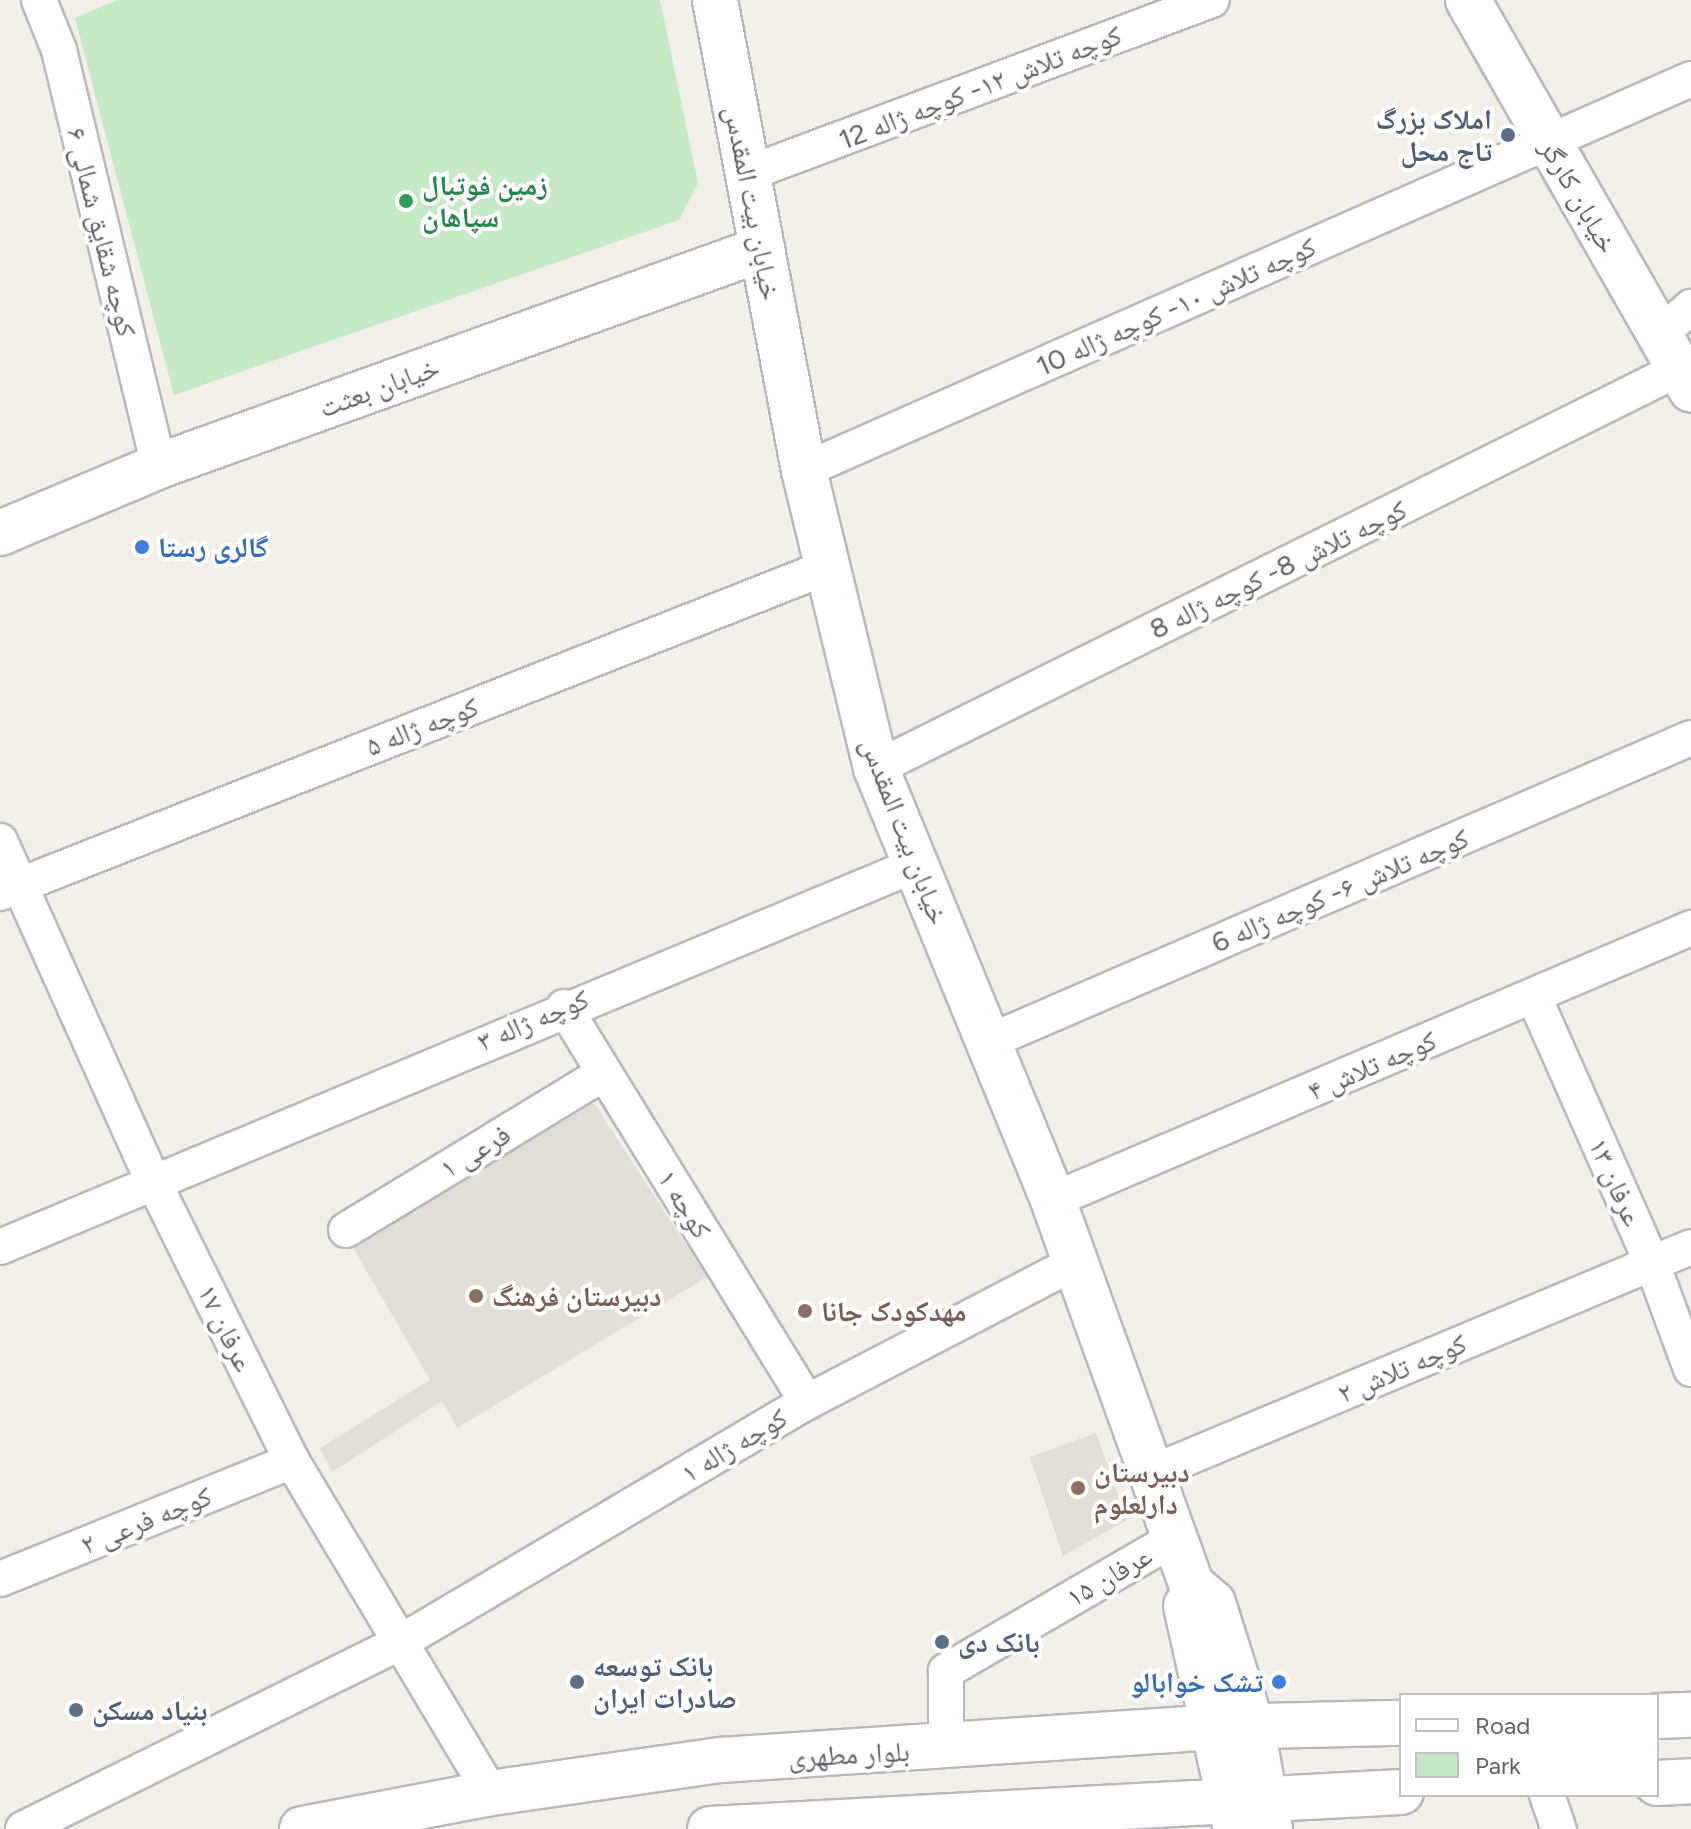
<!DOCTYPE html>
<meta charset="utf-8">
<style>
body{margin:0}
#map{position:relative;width:1691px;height:1829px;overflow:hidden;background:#f1efe8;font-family:Figtree,"Noto Naskh Arabic",sans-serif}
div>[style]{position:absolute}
.education>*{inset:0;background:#e1ded6}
.green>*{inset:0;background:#c5e8c5}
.roads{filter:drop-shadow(2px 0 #b5b8bc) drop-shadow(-2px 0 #b5b8bc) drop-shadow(0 2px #b5b8bc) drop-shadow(0 -2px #b5b8bc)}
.street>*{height:34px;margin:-17px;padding:0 17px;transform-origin:17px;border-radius:17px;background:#fff}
.secondary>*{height:44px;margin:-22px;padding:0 22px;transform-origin:22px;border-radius:22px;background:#fff}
.dots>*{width:22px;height:22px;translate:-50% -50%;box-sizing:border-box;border:4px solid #fff;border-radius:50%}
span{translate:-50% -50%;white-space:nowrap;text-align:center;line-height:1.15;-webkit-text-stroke:8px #fff;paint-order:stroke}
.street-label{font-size:28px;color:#5f6368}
.service-label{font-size:28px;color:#4e5e75;font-weight:700}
.right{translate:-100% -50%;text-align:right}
.left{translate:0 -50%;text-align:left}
.leisure-label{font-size:28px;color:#27864d;font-weight:700}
.shop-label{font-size:28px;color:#366cbe;font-weight:700}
.education-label{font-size:28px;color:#785e54;font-weight:700}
.legend{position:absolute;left:1399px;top:1693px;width:260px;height:104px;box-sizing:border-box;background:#fff;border:2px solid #bfc1c3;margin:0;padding:10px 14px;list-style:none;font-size:24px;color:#5f6368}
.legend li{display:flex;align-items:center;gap:16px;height:40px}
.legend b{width:40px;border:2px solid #bfc1c3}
</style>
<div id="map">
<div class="education">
<i style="clip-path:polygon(594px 1103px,707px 1277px,457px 1428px,442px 1401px,332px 1472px,320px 1448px,430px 1380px,352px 1246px)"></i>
<i style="clip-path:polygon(1096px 1433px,1127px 1520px,1063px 1556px,1030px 1457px)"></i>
</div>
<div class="green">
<i style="clip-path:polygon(117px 0,660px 0,698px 183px,679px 220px,174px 395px,75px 18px)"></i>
</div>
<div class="roads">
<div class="street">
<i style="left:39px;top:0;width:54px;rotate:68.2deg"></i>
<i style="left:59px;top:50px;width:428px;rotate:76.5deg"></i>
<i style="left:749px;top:173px;width:494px;rotate:-20.5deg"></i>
<i style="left:1659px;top:335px;width:43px;rotate:-41.2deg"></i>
<i style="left:804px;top:470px;width:969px;rotate:-23.79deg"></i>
<i style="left:876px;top:768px;width:897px;rotate:-26.42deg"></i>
<i style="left:0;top:841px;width:373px;rotate:65.8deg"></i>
<i style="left:153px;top:1181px;width:313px;rotate:63.6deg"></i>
<i style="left:292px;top:1461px;width:387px;rotate:59.1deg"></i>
<i style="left:0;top:893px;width:887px;rotate:-21.5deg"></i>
<i style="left:1534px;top:997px;width:291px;rotate:66.1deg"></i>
<i style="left:1652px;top:1263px;width:113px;rotate:69.8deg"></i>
<i style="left:564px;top:1007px;width:464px;rotate:58.4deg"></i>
<i style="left:988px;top:1042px;width:766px;rotate:-23.39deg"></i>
<i style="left:1053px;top:1200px;width:694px;rotate:-23.09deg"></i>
<i style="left:346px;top:1230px;width:302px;rotate:-31.3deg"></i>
<i style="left:0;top:1247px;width:992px;rotate:-22.66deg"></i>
<i style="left:1151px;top:1473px;width:585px;rotate:-22.71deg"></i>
<i style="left:0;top:1579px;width:315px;rotate:-22deg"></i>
<i style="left:946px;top:1749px;width:78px;rotate:-90deg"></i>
<i style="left:946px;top:1671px;width:265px;rotate:-30.1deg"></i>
<i style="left:1547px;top:1795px;width:36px;rotate:71deg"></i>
<i style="left:23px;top:1829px;width:419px;rotate:-26.3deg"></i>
<i style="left:399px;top:1643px;width:474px;rotate:-30.6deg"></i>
<i style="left:807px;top:1402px;width:303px;rotate:-27.5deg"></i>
</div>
<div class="secondary">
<i style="left:715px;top:0;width:478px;rotate:79.3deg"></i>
<i style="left:804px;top:470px;width:307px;rotate:76.4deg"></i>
<i style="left:876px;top:768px;width:467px;rotate:67.7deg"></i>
<i style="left:1053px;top:1200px;width:408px;rotate:70.2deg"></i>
<i style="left:1191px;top:1584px;width:29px;rotate:41deg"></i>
<i style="left:1213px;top:1603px;width:130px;rotate:72.5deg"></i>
<i style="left:1252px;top:1727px;width:104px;rotate:80deg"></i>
<i style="left:1468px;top:0;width:449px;rotate:60.2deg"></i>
<i style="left:0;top:533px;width:173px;rotate:-22.8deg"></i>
<i style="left:159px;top:466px;width:641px;rotate:-19.79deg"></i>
<i style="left:1186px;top:1606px;width:229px;rotate:77.4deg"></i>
<i style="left:1657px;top:1716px;width:34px;rotate:-2deg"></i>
<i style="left:1657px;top:1783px;width:34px;rotate:-3deg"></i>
<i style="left:302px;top:1829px;width:192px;rotate:-10.8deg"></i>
<i style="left:491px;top:1793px;width:232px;rotate:-8.2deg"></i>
<i style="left:721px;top:1760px;width:498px;rotate:-3.8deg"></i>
<i style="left:1218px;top:1727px;width:183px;rotate:-1.3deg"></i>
<i style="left:710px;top:1829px;width:692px;rotate:-3.07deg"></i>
</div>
</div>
<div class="dots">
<i style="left:1508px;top:135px;background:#5c6f8a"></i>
<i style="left:406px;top:201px;background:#2e9e5b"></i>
<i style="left:142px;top:547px;background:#3f7fe0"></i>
<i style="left:476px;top:1296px;background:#8d6e63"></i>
<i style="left:805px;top:1311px;background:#8d6e63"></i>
<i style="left:1078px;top:1488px;background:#8d6e63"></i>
<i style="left:942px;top:1642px;background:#5c6f8a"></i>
<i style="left:577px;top:1682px;background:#5c6f8a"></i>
<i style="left:1279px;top:1682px;background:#3f7fe0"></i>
<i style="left:76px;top:1710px;background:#5c6f8a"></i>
</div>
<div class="street-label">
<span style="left:980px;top:87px;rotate:-21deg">کوچه تلاش ۱۲- کوچه ژاله 12</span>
<span style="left:1579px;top:196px;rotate:60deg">خیابان کارگر</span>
<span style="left:753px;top:203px;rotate:79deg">خیابان بیت المقدس</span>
<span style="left:102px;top:232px;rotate:76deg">کوچه شقایق شمالی ۶</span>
<span style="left:1176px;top:306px;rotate:-24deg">کوچه تلاش ۱۰- کوچه ژاله 10</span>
<span style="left:379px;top:387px;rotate:-20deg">خیابان بعثت</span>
<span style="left:1278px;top:569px;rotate:-26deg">کوچه تلاش 8- کوچه ژاله 8</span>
<span style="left:422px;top:726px;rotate:-21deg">کوچه ژاله ۵</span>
<span style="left:905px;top:831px;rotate:69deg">خیابان بیت المقدس</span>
<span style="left:1340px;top:890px;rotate:-23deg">کوچه تلاش ۶- کوچه ژاله 6</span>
<span style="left:533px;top:1020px;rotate:-23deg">کوچه ژاله ۳</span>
<span style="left:1372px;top:1065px;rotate:-23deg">کوچه تلاش ۴</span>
<span style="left:475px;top:1151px;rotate:-31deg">فرعی ۱</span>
<span style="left:1616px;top:1182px;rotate:66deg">عرفان ۱۳</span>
<span style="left:685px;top:1204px;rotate:58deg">کوچه ۱</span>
<span style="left:226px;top:1328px;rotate:64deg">عرفان ۱۷</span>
<span style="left:1402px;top:1368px;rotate:-23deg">کوچه تلاش ۲</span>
<span style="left:734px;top:1445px;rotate:-31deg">کوچه ژاله ۱</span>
<span style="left:146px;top:1520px;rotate:-22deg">کوچه فرعی ۲</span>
<span style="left:1109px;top:1576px;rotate:-30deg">عرفان ۱۵</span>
<span style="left:849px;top:1754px;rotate:-3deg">بلوار مطهری</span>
</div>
<div class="service-label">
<span class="right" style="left:1492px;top:135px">املاک بزرگ<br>تاج محل</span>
<span class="left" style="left:958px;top:1642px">بانک دی</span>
<span class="left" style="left:593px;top:1682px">بانک توسعه<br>صادرات ایران</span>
<span class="left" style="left:92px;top:1710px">بنیاد مسکن</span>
</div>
<div class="leisure-label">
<span class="left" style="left:422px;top:201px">زمین فوتبال<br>سپاهان</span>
</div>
<div class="shop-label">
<span class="left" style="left:158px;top:547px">گالری رستا</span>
<span class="right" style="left:1263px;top:1682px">تشک خوابالو</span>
</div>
<div class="education-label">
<span class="left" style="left:492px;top:1296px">دبیرستان فرهنگ</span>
<span class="left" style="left:821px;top:1311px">مهدکودک جانا</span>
<span class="left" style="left:1094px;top:1488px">دبیرستان<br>دارلعلوم</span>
</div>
<ul class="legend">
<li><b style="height:10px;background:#fff"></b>Road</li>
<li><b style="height:22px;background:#c5e8c5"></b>Park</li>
</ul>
</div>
